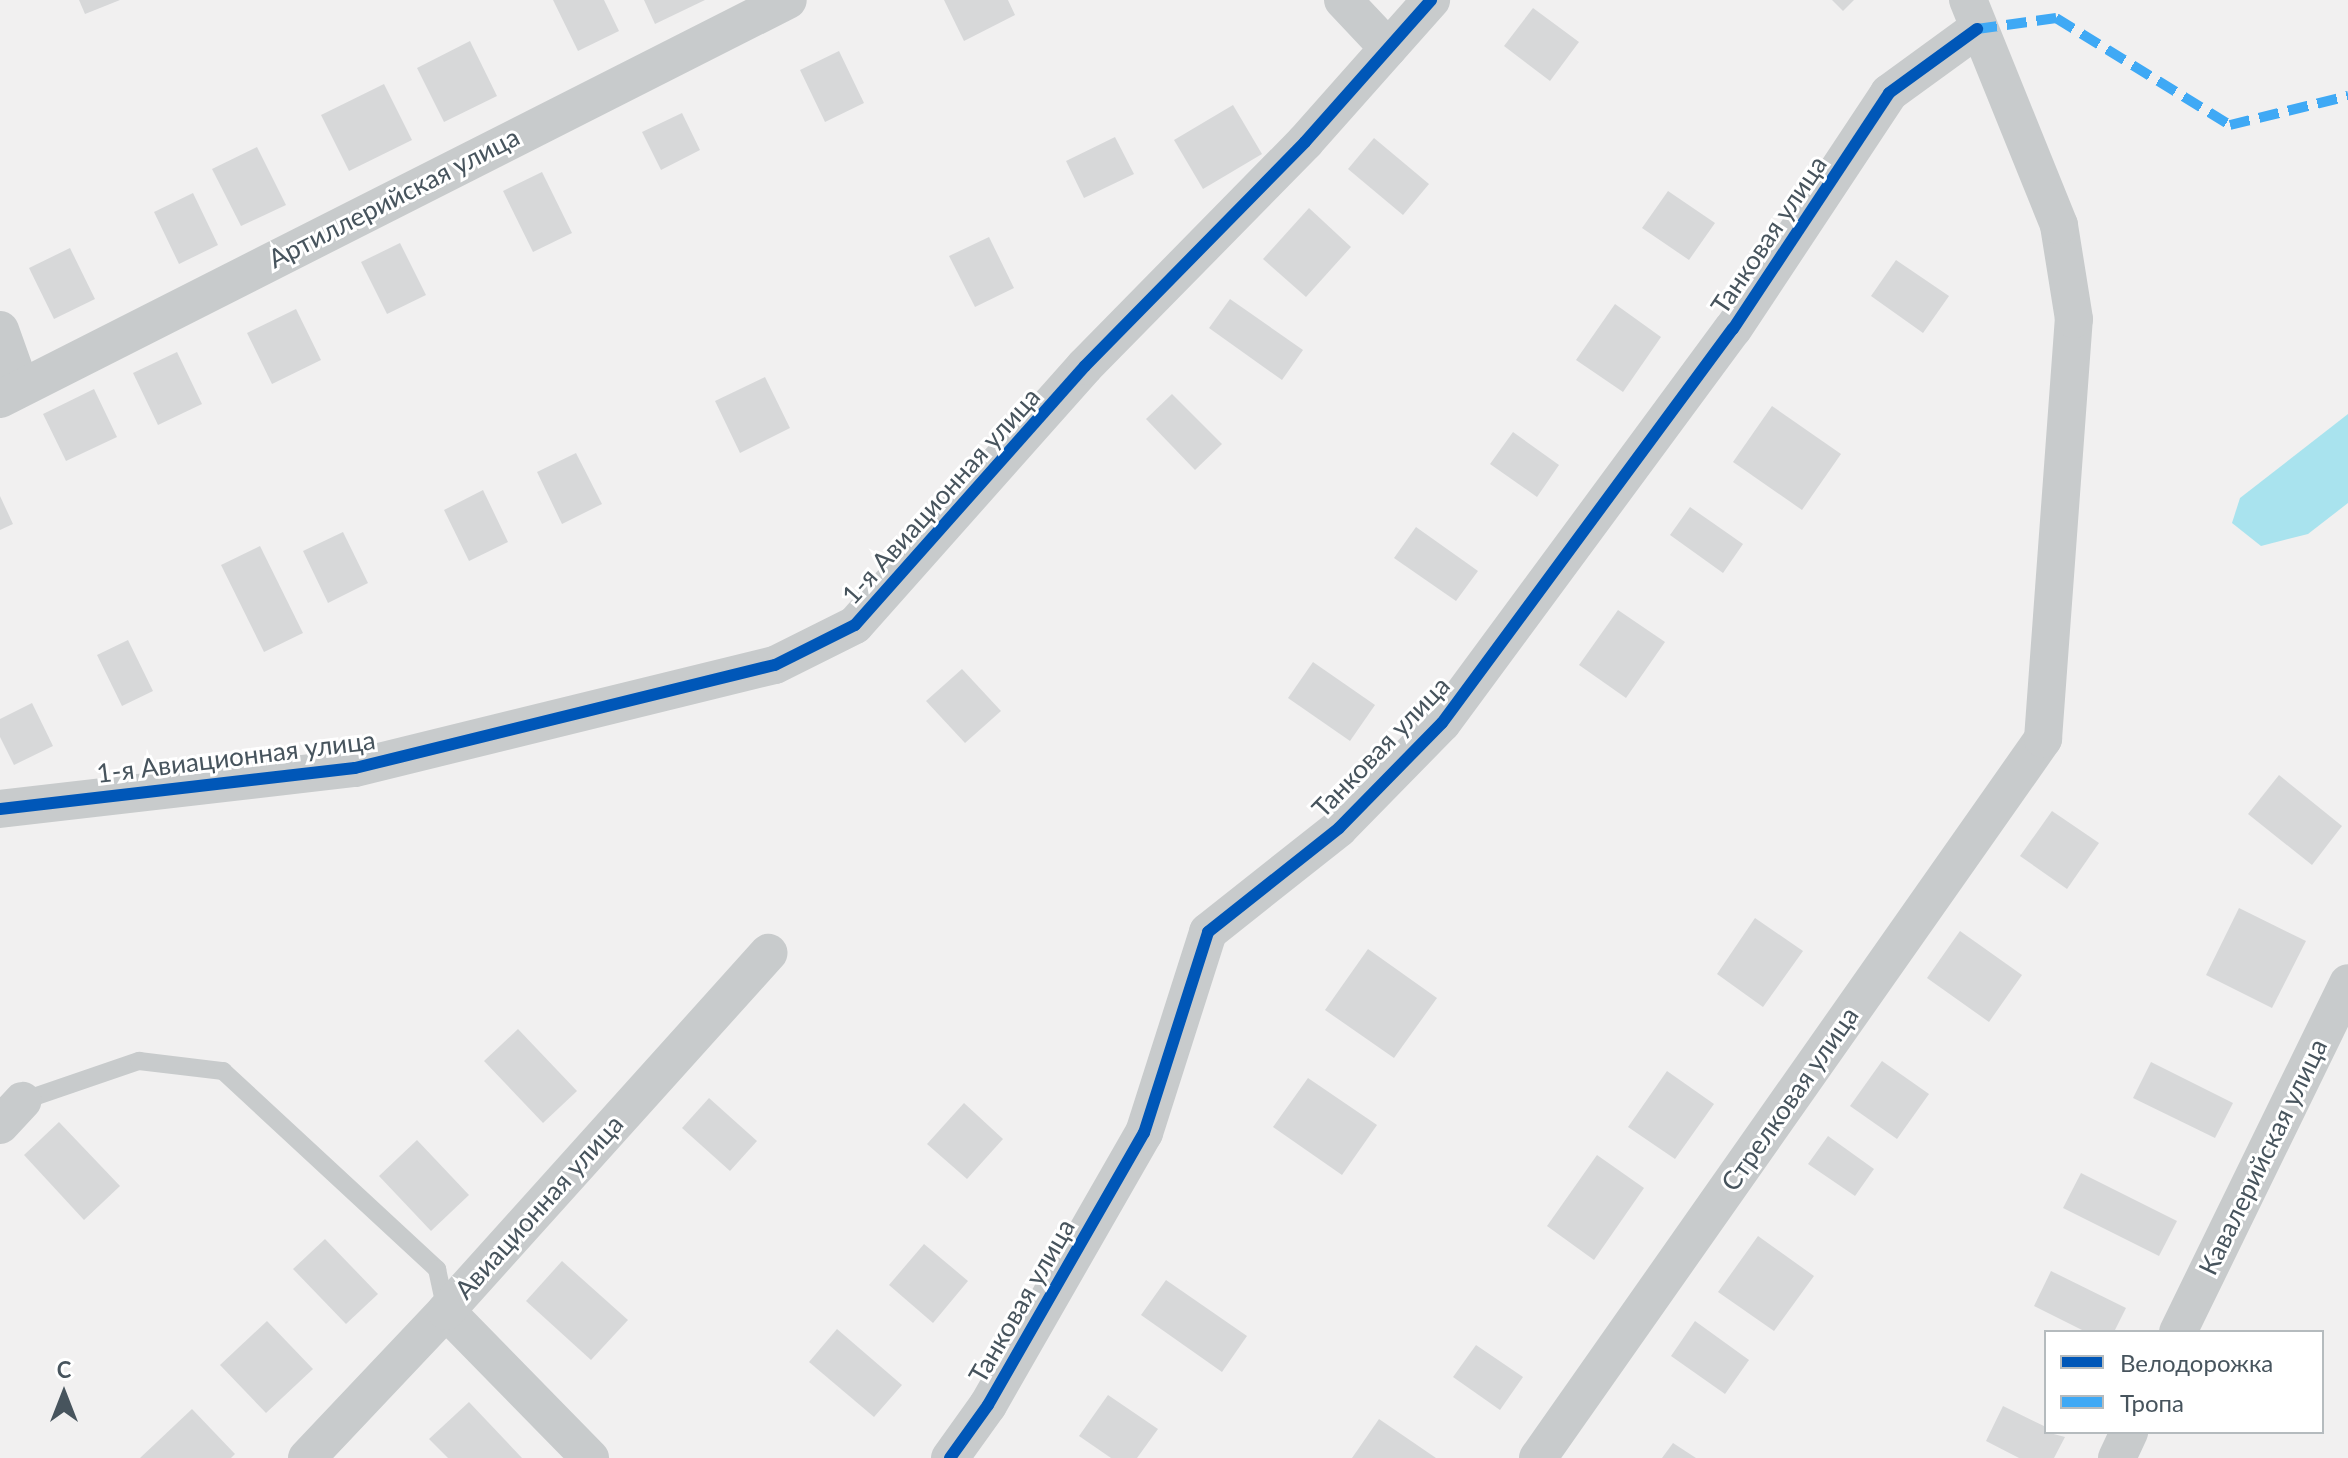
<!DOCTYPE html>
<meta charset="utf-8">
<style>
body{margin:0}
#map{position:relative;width:2348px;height:1458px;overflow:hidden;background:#f1f0f0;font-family:Lato,sans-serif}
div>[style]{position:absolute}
.water>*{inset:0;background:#a9e3ee}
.building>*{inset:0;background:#d7d8d9}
.service>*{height:18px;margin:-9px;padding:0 9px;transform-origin:9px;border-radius:9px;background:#c8cbcc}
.minor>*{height:38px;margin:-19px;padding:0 19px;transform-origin:19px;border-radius:19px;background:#c8cbcc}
.quiet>*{height:10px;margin-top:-5px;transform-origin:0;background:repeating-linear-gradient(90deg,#3fa9f5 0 20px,transparent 0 30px)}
.cycleway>*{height:12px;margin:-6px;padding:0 6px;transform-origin:6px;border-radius:6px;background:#0057b8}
span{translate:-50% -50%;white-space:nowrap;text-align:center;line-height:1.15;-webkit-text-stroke:6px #fff;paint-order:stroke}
.street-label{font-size:26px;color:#47545d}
.legend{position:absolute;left:2044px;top:1330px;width:280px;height:104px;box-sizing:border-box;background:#fff;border:2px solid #b5bbbe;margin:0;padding:10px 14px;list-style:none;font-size:24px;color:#47545d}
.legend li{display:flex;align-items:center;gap:16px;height:40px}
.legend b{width:40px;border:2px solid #b5bbbe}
.north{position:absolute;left:24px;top:1354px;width:80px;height:80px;-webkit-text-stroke:6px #fff;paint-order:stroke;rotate:0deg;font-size:22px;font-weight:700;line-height:32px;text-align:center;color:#47545d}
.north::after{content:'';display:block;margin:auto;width:28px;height:36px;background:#47545d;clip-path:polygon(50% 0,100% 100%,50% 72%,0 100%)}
</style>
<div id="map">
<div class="water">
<i style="clip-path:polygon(2348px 414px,2348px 503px,2308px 534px,2261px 546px,2232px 523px,2240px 498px)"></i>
</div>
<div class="building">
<i style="clip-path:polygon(79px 0,120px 0,85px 14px)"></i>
<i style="clip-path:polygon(553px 0,604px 0,619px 31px,578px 51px)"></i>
<i style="clip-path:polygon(644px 0,705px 0,655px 24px)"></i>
<i style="clip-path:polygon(944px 0,1008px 0,1015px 15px,964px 41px)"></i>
<i style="clip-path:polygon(1832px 0,1854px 0,1843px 11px)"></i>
<i style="clip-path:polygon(1533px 8px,1579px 42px,1550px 81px,1504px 46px)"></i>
<i style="clip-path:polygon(470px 41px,497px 96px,444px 122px,417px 68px)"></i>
<i style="clip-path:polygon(839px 51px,864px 103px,825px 122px,800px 70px)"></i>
<i style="clip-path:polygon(384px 84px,412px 140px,349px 171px,321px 115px)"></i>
<i style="clip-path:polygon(1233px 105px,1262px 154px,1203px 189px,1174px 140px)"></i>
<i style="clip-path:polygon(682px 113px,700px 150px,661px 170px,642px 132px)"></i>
<i style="clip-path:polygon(1115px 137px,1134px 174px,1084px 198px,1066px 161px)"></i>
<i style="clip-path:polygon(1374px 138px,1429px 184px,1403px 215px,1348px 169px)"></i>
<i style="clip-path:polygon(257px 147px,286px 205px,241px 226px,212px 169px)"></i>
<i style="clip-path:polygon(542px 172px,572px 233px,533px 252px,503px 191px)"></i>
<i style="clip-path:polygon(1668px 191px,1715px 223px,1689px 260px,1642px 228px)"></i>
<i style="clip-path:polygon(193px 193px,218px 245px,179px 264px,154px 212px)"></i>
<i style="clip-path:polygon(1309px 208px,1351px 247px,1306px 297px,1263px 259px)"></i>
<i style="clip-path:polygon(989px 237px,1014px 288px,975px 307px,949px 256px)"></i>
<i style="clip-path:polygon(400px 243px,426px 295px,387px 314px,361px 262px)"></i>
<i style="clip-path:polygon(70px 248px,95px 299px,54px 319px,29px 268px)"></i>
<i style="clip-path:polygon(1896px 260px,1949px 296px,1923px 333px,1871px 296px)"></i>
<i style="clip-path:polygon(1230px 299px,1303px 350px,1282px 380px,1209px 328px)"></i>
<i style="clip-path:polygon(1615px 304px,1661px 337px,1623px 392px,1576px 360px)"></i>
<i style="clip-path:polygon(296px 309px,321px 360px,272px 384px,247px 333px)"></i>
<i style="clip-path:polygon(177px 352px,202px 404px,158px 425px,133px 373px)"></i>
<i style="clip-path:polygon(765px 377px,790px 428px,740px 453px,715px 401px)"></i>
<i style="clip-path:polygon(94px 389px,117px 437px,66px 461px,43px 414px)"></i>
<i style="clip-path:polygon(1172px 394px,1222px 444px,1195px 470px,1146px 419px)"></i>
<i style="clip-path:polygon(1772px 406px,1841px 454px,1802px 510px,1733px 462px)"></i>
<i style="clip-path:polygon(1513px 432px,1559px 465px,1537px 497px,1490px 464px)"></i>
<i style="clip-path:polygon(576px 453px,602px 504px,562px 524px,537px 472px)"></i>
<i style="clip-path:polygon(483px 490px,508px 542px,469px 561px,444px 510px)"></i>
<i style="clip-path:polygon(0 496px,13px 524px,0 530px)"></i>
<i style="clip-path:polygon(1690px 507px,1743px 544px,1723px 573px,1670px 535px)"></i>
<i style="clip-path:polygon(1416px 527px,1478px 571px,1456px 601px,1394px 558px)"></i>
<i style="clip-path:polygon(343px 532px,368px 583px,328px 603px,303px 551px)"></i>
<i style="clip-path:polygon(260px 546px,303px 633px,264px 652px,221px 565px)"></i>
<i style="clip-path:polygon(1618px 610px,1665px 642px,1626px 698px,1579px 665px)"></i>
<i style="clip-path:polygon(128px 640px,153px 691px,122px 706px,97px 655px)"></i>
<i style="clip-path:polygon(1313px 662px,1375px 705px,1350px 741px,1288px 698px)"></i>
<i style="clip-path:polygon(962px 669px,1001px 711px,965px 743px,926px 701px)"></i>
<i style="clip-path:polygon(32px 703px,53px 746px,14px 765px,0 737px,0 719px)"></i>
<i style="clip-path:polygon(2279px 775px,2342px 826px,2312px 865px,2248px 814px)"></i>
<i style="clip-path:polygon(2052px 811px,2099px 843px,2067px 889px,2020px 856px)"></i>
<i style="clip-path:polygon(2239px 908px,2306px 941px,2272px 1008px,2206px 975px)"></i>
<i style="clip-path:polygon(1755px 918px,1803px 951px,1763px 1007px,1717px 974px)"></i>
<i style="clip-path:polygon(1960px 931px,2022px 975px,1989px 1022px,1927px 978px)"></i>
<i style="clip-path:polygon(1368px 949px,1437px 998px,1394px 1058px,1325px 1010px)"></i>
<i style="clip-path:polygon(518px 1029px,577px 1091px,543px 1123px,484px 1061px)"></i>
<i style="clip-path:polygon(1882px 1061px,1929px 1094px,1897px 1139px,1850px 1106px)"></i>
<i style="clip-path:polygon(2151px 1062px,2233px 1103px,2215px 1138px,2133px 1098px)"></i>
<i style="clip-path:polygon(1667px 1071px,1714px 1104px,1675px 1159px,1628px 1127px)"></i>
<i style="clip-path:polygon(1308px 1078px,1377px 1125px,1342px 1175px,1273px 1127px)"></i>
<i style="clip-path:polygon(709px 1098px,757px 1141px,730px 1171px,682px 1128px)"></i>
<i style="clip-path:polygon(964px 1103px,1003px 1139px,967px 1179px,927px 1144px)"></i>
<i style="clip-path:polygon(59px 1122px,120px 1186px,84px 1220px,24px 1155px)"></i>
<i style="clip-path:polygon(1828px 1136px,1874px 1169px,1855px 1196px,1808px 1164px)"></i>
<i style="clip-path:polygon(417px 1140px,469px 1195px,431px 1231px,379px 1176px)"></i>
<i style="clip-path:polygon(1597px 1155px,1644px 1188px,1594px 1260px,1547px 1226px)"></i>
<i style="clip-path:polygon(2081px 1173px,2177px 1221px,2159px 1256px,2063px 1208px)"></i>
<i style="clip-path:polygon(1758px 1236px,1814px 1276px,1774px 1331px,1718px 1292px)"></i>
<i style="clip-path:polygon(325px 1239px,378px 1294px,346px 1324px,293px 1269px)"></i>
<i style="clip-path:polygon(924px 1244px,968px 1281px,933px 1323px,889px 1285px)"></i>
<i style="clip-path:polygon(562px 1261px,628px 1320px,591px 1360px,526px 1301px)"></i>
<i style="clip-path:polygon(2051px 1271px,2126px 1308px,2114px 1332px,2086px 1332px,2034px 1306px)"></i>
<i style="clip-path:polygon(1166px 1280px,1247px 1336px,1222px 1372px,1141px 1315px)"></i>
<i style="clip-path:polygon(267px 1321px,313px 1369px,266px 1413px,220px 1365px)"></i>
<i style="clip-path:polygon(1695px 1321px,1749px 1360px,1725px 1394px,1671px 1356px)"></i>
<i style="clip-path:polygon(837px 1329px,902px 1385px,874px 1417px,809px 1362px)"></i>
<i style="clip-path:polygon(1476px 1345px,1523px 1377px,1500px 1410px,1453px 1377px)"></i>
<i style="clip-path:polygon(1108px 1395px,1158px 1429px,1137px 1458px,1111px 1458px,1079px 1436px)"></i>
<i style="clip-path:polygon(469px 1402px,522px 1458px,448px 1458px,429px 1439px)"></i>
<i style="clip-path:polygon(2003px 1406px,2046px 1427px,2046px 1432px,2065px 1437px,2054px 1458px,2019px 1458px,1986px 1441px)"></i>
<i style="clip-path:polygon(192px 1409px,235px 1454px,231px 1458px,140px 1458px)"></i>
<i style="clip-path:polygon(1379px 1419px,1436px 1458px,1352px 1458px)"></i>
<i style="clip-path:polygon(1673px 1443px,1696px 1458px,1662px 1458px)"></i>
</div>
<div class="service">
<i style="left:22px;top:1101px;width:124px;rotate:-18.9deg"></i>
<i style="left:139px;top:1061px;width:85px;rotate:6.8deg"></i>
<i style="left:223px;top:1071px;width:292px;rotate:42.8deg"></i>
<i style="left:437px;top:1269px;width:43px;rotate:77.9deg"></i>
</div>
<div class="minor">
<i style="left:1343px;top:0;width:66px;rotate:46.8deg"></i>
<i style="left:0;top:330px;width:59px;rotate:70.3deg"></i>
<i style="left:0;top:399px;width:883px;rotate:-26.86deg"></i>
<i style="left:0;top:809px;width:357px;rotate:-6.6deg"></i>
<i style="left:355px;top:768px;width:432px;rotate:-13.8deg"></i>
<i style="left:775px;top:665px;width:89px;rotate:-26.6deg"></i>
<i style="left:855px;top:625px;width:346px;rotate:-48.4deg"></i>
<i style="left:1085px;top:366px;width:314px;rotate:-45.5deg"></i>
<i style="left:1305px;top:142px;width:190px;rotate:-48.4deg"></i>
<i style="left:0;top:1125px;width:33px;rotate:-47deg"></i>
<i style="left:446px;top:1311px;width:206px;rotate:45.6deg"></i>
<i style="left:2178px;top:1332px;width:388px;rotate:-64deg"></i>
<i style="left:307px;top:1458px;width:202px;rotate:-46.6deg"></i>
<i style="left:446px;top:1311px;width:482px;rotate:-48deg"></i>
<i style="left:950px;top:1458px;width:65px;rotate:-54.4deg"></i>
<i style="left:988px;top:1405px;width:314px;rotate:-60.2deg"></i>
<i style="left:1144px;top:1133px;width:211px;rotate:-72.3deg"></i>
<i style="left:1208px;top:932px;width:167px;rotate:-38.4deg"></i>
<i style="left:1339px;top:828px;width:147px;rotate:-45.6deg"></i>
<i style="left:1442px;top:723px;width:490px;rotate:-53.6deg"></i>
<i style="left:1733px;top:329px;width:283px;rotate:-56.5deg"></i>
<i style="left:1889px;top:93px;width:109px;rotate:-36deg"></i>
<i style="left:1538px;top:1458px;width:879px;rotate:-54.92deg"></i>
<i style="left:2043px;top:739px;width:421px;rotate:-85.8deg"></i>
<i style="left:2074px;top:319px;width:95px;rotate:-99.1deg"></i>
<i style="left:2059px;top:225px;width:243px;rotate:-112deg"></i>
<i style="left:2117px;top:1458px;width:29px;rotate:-65deg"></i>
</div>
<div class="quiet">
<i style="left:1977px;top:29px;width:80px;rotate:-7.9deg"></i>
<i style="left:2056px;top:18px;width:204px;rotate:31.6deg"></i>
<i style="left:2230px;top:125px;width:122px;rotate:-13.8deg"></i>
</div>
<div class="cycleway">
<i style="left:0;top:809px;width:357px;rotate:-6.6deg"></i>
<i style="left:355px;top:768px;width:432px;rotate:-13.8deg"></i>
<i style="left:775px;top:665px;width:89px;rotate:-26.6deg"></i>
<i style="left:855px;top:625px;width:346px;rotate:-48.4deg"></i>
<i style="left:1085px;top:366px;width:314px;rotate:-45.5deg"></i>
<i style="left:1305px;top:142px;width:190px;rotate:-48.4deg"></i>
<i style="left:950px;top:1458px;width:65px;rotate:-54.4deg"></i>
<i style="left:988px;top:1405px;width:314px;rotate:-60.2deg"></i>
<i style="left:1144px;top:1133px;width:211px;rotate:-72.3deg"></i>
<i style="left:1208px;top:932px;width:167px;rotate:-38.4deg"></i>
<i style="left:1339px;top:828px;width:147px;rotate:-45.6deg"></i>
<i style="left:1442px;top:723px;width:490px;rotate:-53.6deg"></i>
<i style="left:1733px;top:329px;width:283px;rotate:-56.5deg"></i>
<i style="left:1889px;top:93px;width:109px;rotate:-36deg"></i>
</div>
<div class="street-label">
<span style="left:394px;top:198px;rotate:-27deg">Артиллерийская улица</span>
<span style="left:1769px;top:235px;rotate:-56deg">Танковая улица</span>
<span style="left:941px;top:496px;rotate:-48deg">1-я Авиационная улица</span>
<span style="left:1381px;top:747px;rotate:-46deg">Танковая улица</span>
<span style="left:236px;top:757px;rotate:-7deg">1-я Авиационная улица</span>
<span style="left:1790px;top:1099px;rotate:-55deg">Стрелковая улица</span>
<span style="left:2263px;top:1157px;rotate:-64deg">Кавалерийская улица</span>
<span style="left:539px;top:1207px;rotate:-48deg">Авиационная улица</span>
<span style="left:1022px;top:1301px;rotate:-60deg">Танковая улица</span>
</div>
<ul class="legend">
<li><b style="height:10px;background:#0057b8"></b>Велодорожка</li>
<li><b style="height:10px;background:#3fa9f5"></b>Тропа</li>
</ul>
<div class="north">С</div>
</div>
